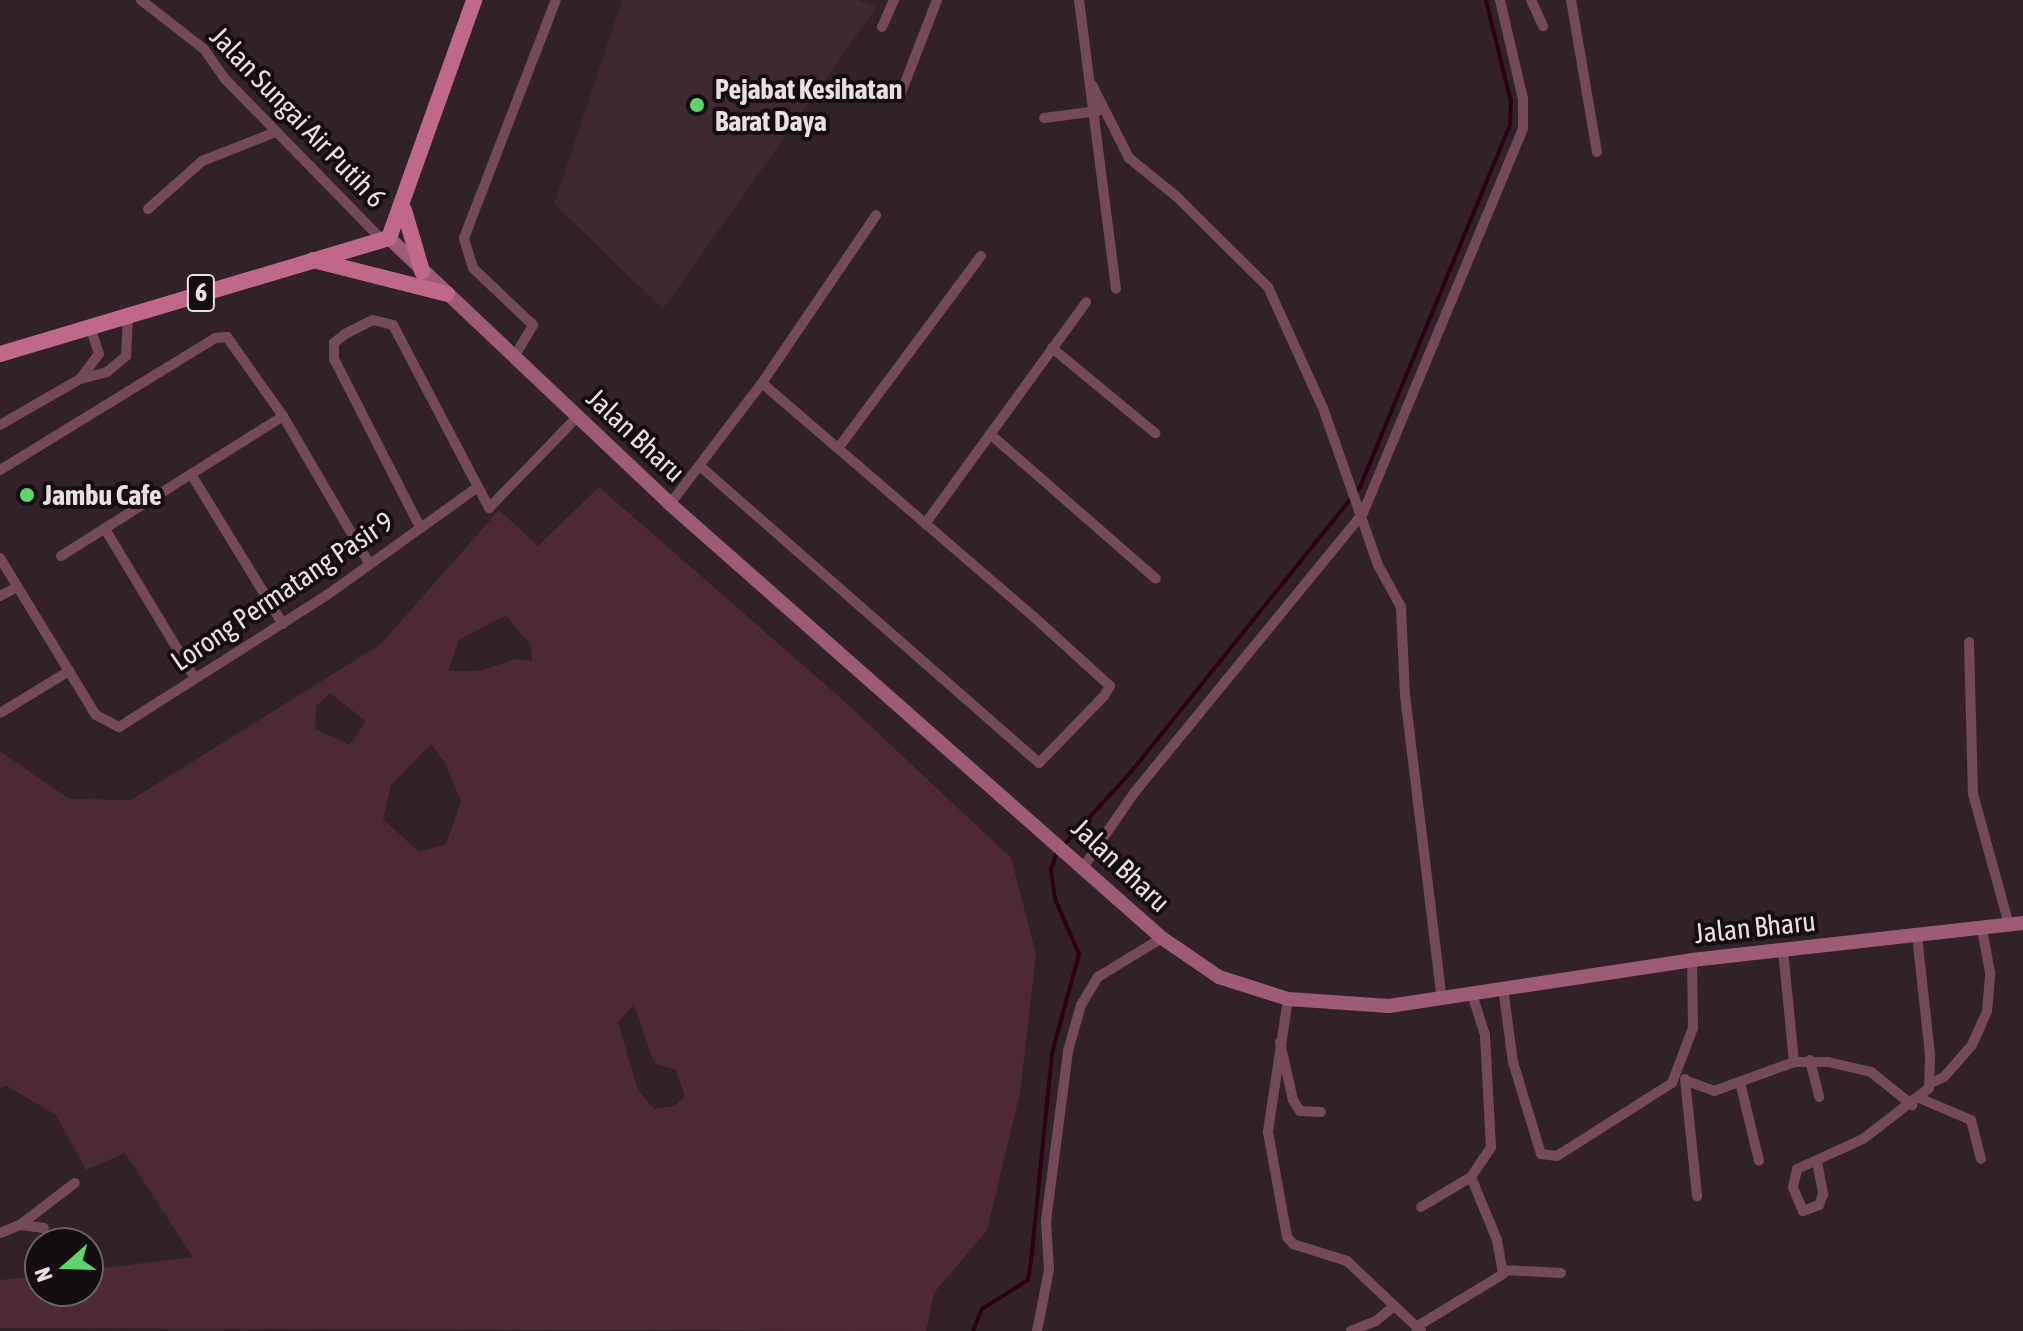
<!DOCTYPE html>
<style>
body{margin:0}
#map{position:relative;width:2023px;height:1331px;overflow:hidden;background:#312228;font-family:"Asap Condensed",sans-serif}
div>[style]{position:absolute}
.built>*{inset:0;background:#3e2931}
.green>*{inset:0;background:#4d2937}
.stream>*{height:4px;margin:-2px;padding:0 2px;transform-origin:2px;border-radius:2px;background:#2c0015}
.street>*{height:10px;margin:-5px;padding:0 5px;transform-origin:5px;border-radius:5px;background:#744959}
.secondary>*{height:14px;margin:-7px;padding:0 7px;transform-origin:7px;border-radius:7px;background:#9e5b75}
.primary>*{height:16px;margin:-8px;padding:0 8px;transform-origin:8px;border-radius:8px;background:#bf688a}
.dots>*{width:22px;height:22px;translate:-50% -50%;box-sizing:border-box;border:4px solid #140e10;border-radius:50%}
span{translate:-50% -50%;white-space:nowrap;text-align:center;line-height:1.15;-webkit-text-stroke:8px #140e10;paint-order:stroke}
.shield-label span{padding:2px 6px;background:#140e10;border:2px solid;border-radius:6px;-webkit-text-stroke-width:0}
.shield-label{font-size:26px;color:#eae0e3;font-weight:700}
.poi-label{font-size:28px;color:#eae0e3;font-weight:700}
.left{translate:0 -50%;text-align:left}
.street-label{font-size:28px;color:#eae0e3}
.north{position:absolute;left:24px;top:1227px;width:80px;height:80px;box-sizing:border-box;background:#140e10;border:2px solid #6a6264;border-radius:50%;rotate:250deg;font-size:22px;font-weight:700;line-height:32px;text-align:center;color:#eae0e3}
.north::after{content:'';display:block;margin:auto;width:28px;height:36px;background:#5dd56c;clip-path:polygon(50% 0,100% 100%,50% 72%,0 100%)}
</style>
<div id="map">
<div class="built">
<i style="clip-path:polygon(622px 0,858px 0,877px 6px,663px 309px,554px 204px)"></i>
</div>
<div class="green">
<i style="clip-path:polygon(evenodd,599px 487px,844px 701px,1011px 858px,1036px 954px,1020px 1093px,987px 1230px,934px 1293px,926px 1331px,0 1328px,0 1280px,40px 1276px,40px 1291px,88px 1291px,88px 1270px,193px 1257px,125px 1153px,86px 1170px,56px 1115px,7px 1086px,0 1088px,0 751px,69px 799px,131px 800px,381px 644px,499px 510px,538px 546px,599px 487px,506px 615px,531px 646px,532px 661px,516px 659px,479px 671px,448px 671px,459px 640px,506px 615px,599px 487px,330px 693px,366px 721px,350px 745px,315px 729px,316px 706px,330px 693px,599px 487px,431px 744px,446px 764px,461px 802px,446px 844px,419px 852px,383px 819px,391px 785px,431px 744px,599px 487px,634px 1004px,654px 1063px,676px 1070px,685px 1096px,675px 1106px,654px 1109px,638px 1090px,618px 1022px,634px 1004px)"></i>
</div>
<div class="stream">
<i style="left:1063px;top:846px;width:100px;rotate:-47.4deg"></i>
<i style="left:1131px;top:772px;width:366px;rotate:-51.2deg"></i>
<i style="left:1360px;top:487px;width:392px;rotate:-67.5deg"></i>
<i style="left:1510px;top:125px;width:23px;rotate:-88deg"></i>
<i style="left:1511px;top:102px;width:105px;rotate:-103.8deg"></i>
<i style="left:973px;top:1331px;width:24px;rotate:-68deg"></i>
<i style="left:982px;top:1309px;width:54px;rotate:-32.2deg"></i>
<i style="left:1028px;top:1280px;width:19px;rotate:-81deg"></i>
<i style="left:1031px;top:1261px;width:209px;rotate:-84.2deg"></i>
<i style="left:1052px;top:1053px;width:103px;rotate:-74.7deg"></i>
<i style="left:1079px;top:954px;width:60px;rotate:-113.6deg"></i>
<i style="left:1055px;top:899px;width:29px;rotate:-98deg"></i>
<i style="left:1051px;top:870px;width:19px;rotate:-72deg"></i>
</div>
<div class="street">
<i style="left:141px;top:0;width:80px;rotate:37.9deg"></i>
<i style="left:204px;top:49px;width:38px;rotate:55deg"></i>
<i style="left:226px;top:80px;width:223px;rotate:45.7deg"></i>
<i style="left:1079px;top:0;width:291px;rotate:82.7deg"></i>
<i style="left:1531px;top:0;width:29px;rotate:65deg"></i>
<i style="left:1571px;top:0;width:154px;rotate:80.3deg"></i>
<i style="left:882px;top:27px;width:30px;rotate:-66deg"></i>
<i style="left:1092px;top:85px;width:82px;rotate:63.1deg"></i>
<i style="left:1129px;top:158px;width:60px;rotate:39deg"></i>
<i style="left:1176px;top:196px;width:129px;rotate:44.7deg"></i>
<i style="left:1268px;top:287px;width:133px;rotate:65.6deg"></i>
<i style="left:1323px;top:408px;width:166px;rotate:70.7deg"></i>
<i style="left:1378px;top:565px;width:48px;rotate:61.3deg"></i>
<i style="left:1401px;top:607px;width:88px;rotate:87.4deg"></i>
<i style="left:1405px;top:695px;width:306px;rotate:83.1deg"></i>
<i style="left:899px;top:98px;width:105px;rotate:-68.8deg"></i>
<i style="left:1044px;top:118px;width:54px;rotate:-7.4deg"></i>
<i style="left:148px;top:209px;width:72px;rotate:-41.6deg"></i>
<i style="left:202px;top:161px;width:79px;rotate:-21.4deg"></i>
<i style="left:1052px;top:348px;width:134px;rotate:39.5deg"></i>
<i style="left:514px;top:357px;width:37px;rotate:-59deg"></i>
<i style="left:533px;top:325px;width:83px;rotate:-136.5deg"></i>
<i style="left:473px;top:268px;width:31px;rotate:-107deg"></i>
<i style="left:464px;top:238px;width:255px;rotate:-68.9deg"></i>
<i style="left:81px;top:379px;width:27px;rotate:-15deg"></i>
<i style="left:107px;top:372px;width:25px;rotate:-40deg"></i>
<i style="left:126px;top:356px;width:40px;rotate:-87.1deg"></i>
<i style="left:0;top:425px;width:92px;rotate:-29.9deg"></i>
<i style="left:80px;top:379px;width:31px;rotate:-53deg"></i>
<i style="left:99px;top:354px;width:28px;rotate:-108deg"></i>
<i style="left:990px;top:434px;width:220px;rotate:41.1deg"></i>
<i style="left:839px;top:447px;width:238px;rotate:-53.4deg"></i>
<i style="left:701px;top:467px;width:449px;rotate:41.2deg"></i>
<i style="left:1039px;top:763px;width:93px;rotate:-45.9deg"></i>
<i style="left:1104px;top:696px;width:12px;rotate:-59deg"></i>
<i style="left:1110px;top:686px;width:103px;rotate:-137.8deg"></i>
<i style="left:1034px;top:617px;width:359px;rotate:-139.3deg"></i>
<i style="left:0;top:470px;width:252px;rotate:-31.5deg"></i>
<i style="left:215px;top:338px;width:12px;rotate:-5deg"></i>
<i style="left:227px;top:337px;width:97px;rotate:54.7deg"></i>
<i style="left:283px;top:416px;width:170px;rotate:59.7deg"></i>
<i style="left:191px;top:474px;width:176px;rotate:58.5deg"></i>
<i style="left:670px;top:504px;width:152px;rotate:-52.8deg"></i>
<i style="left:762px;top:383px;width:203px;rotate:-55.8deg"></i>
<i style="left:925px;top:524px;width:274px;rotate:-54deg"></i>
<i style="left:420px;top:527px;width:189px;rotate:-117.1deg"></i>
<i style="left:334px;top:359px;width:16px;rotate:-90deg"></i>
<i style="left:334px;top:343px;width:14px;rotate:-39deg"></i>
<i style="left:345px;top:334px;width:31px;rotate:-27deg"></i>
<i style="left:373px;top:320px;width:21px;rotate:14deg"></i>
<i style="left:393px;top:325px;width:207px;rotate:62.3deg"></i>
<i style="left:489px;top:508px;width:128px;rotate:-45.9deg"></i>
<i style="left:105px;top:529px;width:174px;rotate:58.9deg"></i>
<i style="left:61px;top:556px;width:262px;rotate:-32.2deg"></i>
<i style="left:0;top:558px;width:184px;rotate:58.6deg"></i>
<i style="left:96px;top:715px;width:26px;rotate:28deg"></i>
<i style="left:119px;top:727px;width:246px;rotate:-32.4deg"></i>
<i style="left:327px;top:595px;width:182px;rotate:-35.6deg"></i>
<i style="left:0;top:596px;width:19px;rotate:-28deg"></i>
<i style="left:1969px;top:642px;width:152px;rotate:88.5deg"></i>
<i style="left:1973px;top:794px;width:136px;rotate:74.6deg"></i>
<i style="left:0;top:713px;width:81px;rotate:-31.3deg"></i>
<i style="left:1084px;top:866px;width:88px;rotate:-55.6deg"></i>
<i style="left:1134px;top:793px;width:362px;rotate:-50.7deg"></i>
<i style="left:1363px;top:513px;width:417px;rotate:-67.4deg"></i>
<i style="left:1523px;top:128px;width:29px;rotate:-90deg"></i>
<i style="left:1523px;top:99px;width:102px;rotate:-103.1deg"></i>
<i style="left:1783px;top:950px;width:113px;rotate:84.4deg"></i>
<i style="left:1503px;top:988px;width:75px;rotate:82.3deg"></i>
<i style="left:1513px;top:1062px;width:96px;rotate:73.1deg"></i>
<i style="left:1541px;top:1154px;width:16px;rotate:7deg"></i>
<i style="left:1557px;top:1156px;width:136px;rotate:-32.4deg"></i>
<i style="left:1672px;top:1083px;width:59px;rotate:-69.1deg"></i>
<i style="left:1693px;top:1028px;width:68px;rotate:-90.8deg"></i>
<i style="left:1288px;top:999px;width:134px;rotate:98.6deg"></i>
<i style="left:1268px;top:1132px;width:107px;rotate:79.7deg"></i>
<i style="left:1287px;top:1237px;width:9px;rotate:49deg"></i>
<i style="left:1293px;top:1244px;width:57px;rotate:17.5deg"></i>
<i style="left:1347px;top:1261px;width:102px;rotate:43.4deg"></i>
<i style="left:1280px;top:1042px;width:59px;rotate:77.4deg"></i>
<i style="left:1293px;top:1100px;width:13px;rotate:58deg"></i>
<i style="left:1300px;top:1111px;width:21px;rotate:3deg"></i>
<i style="left:1810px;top:1060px;width:38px;rotate:76deg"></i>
<i style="left:1685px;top:1079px;width:118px;rotate:84.1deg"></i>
<i style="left:1687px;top:1081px;width:29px;rotate:20deg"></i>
<i style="left:1714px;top:1091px;width:85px;rotate:-19.9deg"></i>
<i style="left:1794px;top:1062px;width:34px"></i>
<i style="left:1828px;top:1062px;width:44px;rotate:13.1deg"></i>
<i style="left:1871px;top:1072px;width:53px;rotate:38.8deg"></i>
<i style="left:1740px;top:1082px;width:81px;rotate:76.5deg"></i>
<i style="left:1931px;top:1083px;width:14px;rotate:-25deg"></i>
<i style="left:1944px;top:1077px;width:43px;rotate:-48.8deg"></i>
<i style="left:1972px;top:1045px;width:37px;rotate:-66deg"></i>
<i style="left:1987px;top:1011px;width:38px;rotate:-85deg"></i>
<i style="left:1990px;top:973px;width:45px;rotate:-100.3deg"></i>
<i style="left:1919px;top:1098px;width:56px;rotate:22.9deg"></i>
<i style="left:1971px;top:1120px;width:40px;rotate:75.6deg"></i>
<i style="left:1817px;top:1162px;width:33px;rotate:79deg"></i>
<i style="left:1823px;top:1194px;width:12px;rotate:110deg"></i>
<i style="left:1819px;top:1205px;width:17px;rotate:159deg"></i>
<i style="left:1803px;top:1211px;width:26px;rotate:-113deg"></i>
<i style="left:1793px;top:1187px;width:18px;rotate:-77deg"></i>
<i style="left:1797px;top:1169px;width:72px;rotate:-24.4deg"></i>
<i style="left:1863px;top:1139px;width:83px;rotate:-37.7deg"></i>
<i style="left:1929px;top:1088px;width:33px;rotate:-88deg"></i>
<i style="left:1930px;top:1055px;width:120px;rotate:-96.2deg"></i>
<i style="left:1421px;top:1207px;width:58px;rotate:-31deg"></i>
<i style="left:20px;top:1225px;width:69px;rotate:-37.4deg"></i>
<i style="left:0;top:1233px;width:22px;rotate:-22deg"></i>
<i style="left:20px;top:1225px;width:24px;rotate:7deg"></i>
<i style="left:1503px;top:1270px;width:58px;rotate:3deg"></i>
<i style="left:1416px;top:1327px;width:102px;rotate:-31.3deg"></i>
<i style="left:1503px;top:1274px;width:35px;rotate:-100deg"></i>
<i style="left:1497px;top:1240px;width:68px;rotate:-112.4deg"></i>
<i style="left:1471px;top:1177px;width:36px;rotate:-56deg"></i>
<i style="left:1491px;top:1147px;width:112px;rotate:-93.1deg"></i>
<i style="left:1485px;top:1035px;width:43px;rotate:-107.6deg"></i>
<i style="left:1037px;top:1331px;width:62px;rotate:-78.9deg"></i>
<i style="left:1049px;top:1270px;width:49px;rotate:-93.5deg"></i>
<i style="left:1046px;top:1221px;width:171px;rotate:-82.6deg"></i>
<i style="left:1068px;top:1051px;width:48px;rotate:-74.2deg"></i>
<i style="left:1081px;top:1005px;width:33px;rotate:-59deg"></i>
<i style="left:1098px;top:977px;width:75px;rotate:-31.4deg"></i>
<i style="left:1351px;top:1331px;width:27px;rotate:-22deg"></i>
<i style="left:1376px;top:1321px;width:23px;rotate:-40deg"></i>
</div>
<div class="secondary">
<i style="left:389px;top:238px;width:387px;rotate:43.4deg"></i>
<i style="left:670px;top:504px;width:656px;rotate:41.42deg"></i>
<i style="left:1162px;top:938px;width:69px;rotate:34.4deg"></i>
<i style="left:1219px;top:977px;width:72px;rotate:17.7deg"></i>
<i style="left:1288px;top:999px;width:101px;rotate:4deg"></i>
<i style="left:1389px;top:1006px;width:306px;rotate:-8.6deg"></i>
<i style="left:1692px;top:960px;width:333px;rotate:-6.4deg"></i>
</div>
<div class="primary">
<i style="left:404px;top:210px;width:64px;rotate:73.6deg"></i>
<i style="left:313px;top:260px;width:138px;rotate:14.2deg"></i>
<i style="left:0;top:354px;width:406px;rotate:-16.6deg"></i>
<i style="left:389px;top:238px;width:253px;rotate:-70.3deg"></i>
</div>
<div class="dots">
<i style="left:697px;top:105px;background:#5dd56c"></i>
<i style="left:27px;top:495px;background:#5dd56c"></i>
</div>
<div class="shield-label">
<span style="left:201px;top:293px">6</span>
</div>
<div class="poi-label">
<span class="left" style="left:715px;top:105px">Pejabat Kesihatan<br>Barat Daya</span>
<span class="left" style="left:43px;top:495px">Jambu Cafe</span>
</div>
<div class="street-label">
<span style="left:298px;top:117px;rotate:46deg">Jalan Sungai Air Putih 6</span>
<span style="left:636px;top:435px;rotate:43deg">Jalan Bharu</span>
<span style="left:282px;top:591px;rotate:-34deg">Lorong Permatang Pasir 9</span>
<span style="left:1121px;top:865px;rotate:43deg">Jalan Bharu</span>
<span style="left:1755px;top:927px;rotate:-6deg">Jalan Bharu</span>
</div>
<div class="north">N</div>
</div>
